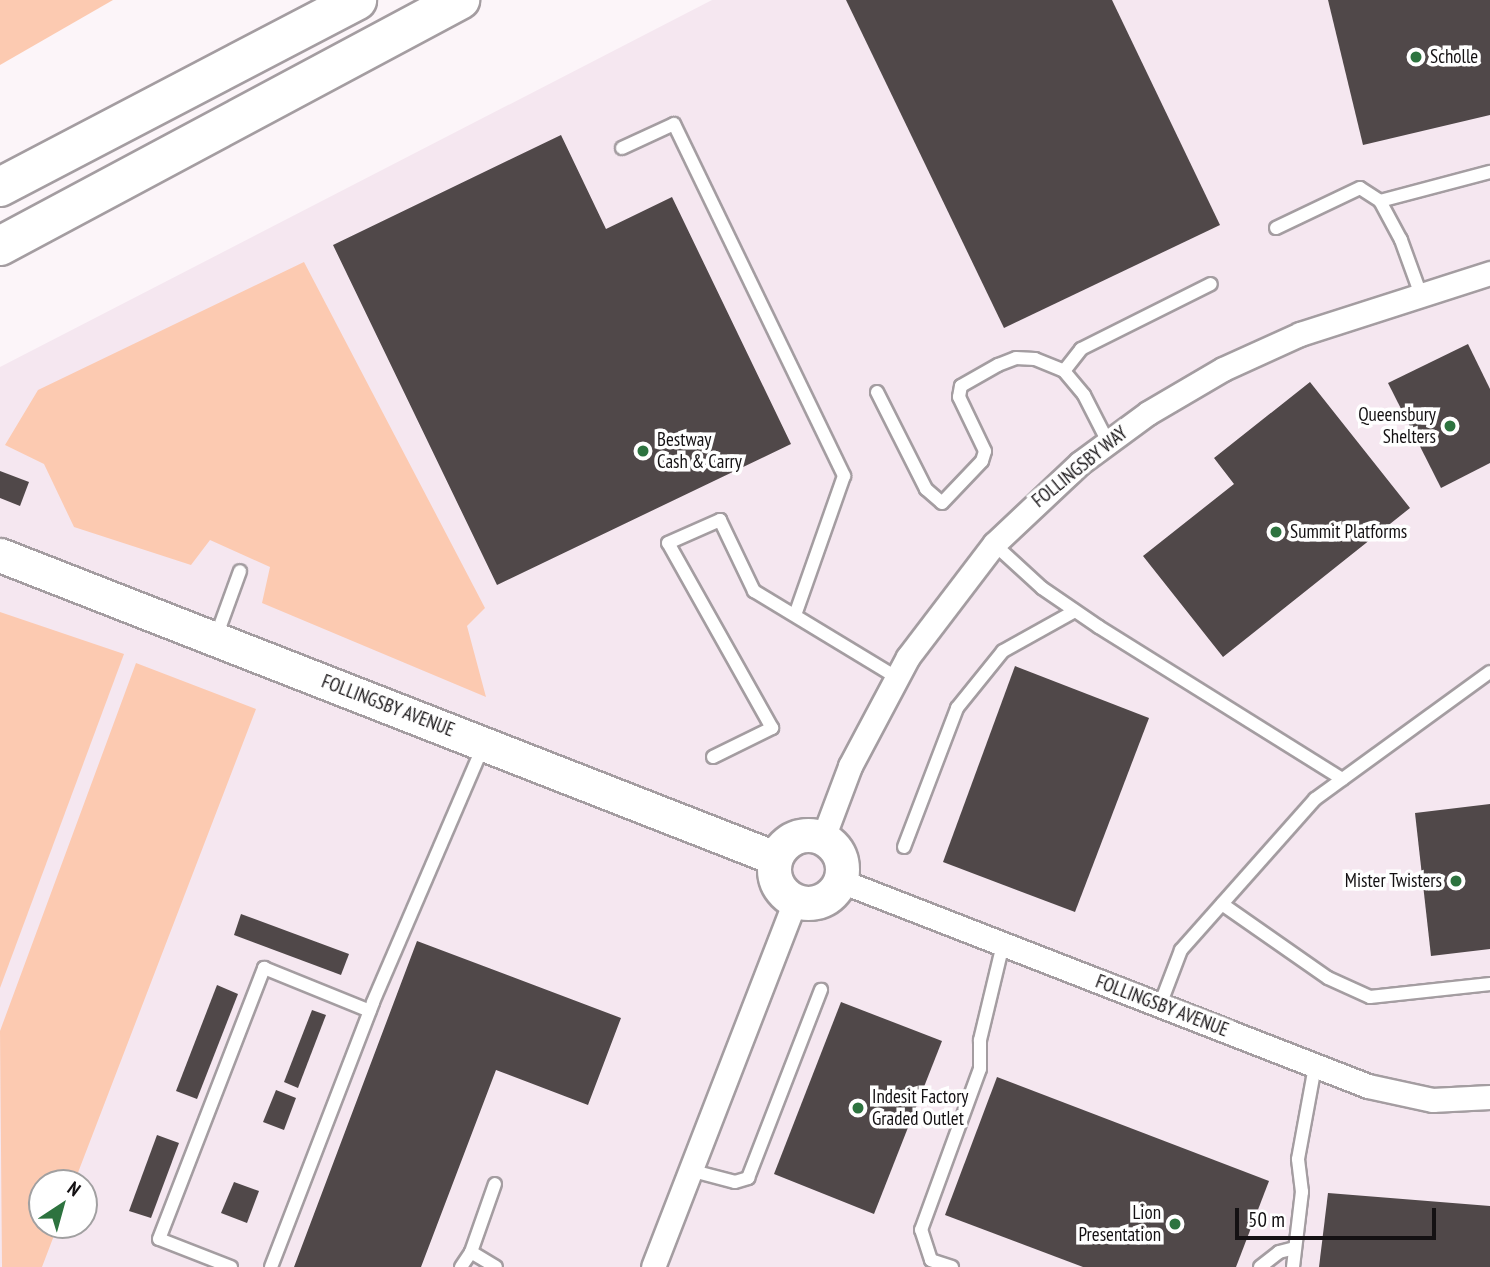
<!DOCTYPE html>
<style>
body{margin:0}
#map{position:relative;width:1490px;height:1267px;overflow:hidden;background:#fcf5f9;font-family:"PT Sans Narrow",sans-serif}
div>[style]{position:absolute}
.built>*{inset:0;background:#f5e7f0}
.green>*{inset:0;background:#fccab1}
.building>*{inset:0;background:#504849}
.roads{filter:drop-shadow(2px 0 #a49da1) drop-shadow(-2px 0 #a49da1) drop-shadow(0 2px #a49da1) drop-shadow(0 -2px #a49da1)}
.lane>*{height:12px;margin:-6px;padding:0 6px;transform-origin:6px;border-radius:6px;background:#fff}
.street>*{height:23px;margin:-11.5px;padding:0 11.5px;transform-origin:11.5px;border-radius:11.5px;background:#fff}
.secondary>*{height:33px;margin:-16.5px;padding:0 16.5px;transform-origin:16.5px;border-radius:16.5px;background:#fff}
.secondary>.ring{margin:-16.5px;padding:0;box-sizing:content-box;background:none;border:33px solid #fff;border-radius:50%}
.highway>*{height:38px;margin:-19px;padding:0 19px;transform-origin:19px;border-radius:19px;background:#fff}
.dots>*{width:19px;height:19px;translate:-50% -50%;box-sizing:border-box;border:4px solid #fff;border-radius:50%}
span{translate:-50% -50%;white-space:nowrap;text-align:center;line-height:1.15;-webkit-text-stroke:7px #fff;paint-order:stroke}
.poi-label{font-size:19px;color:#141113}
.left{translate:0 -50%;text-align:left}
.right{translate:-100% -50%;text-align:right}
.street-label{font-size:19px;color:#141113}
.north{position:absolute;left:28px;top:1169px;width:70px;height:70px;box-sizing:border-box;background:#fff;border:2px solid #a1a0a1;border-radius:50%;rotate:36deg;font-size:19px;font-weight:700;line-height:28px;text-align:center;color:#141113}
.north::after{content:'';display:block;margin:auto;width:24px;height:32px;background:#2d733f;clip-path:polygon(50% 0,100% 100%,50% 72%,0 100%)}
.scale{position:absolute;left:1235px;top:1208px;width:201px;height:32px;box-sizing:border-box;border:4px solid #141113;border-top:0;padding-left:9px;font-size:21px;line-height:24px;white-space:nowrap;color:#141113;-webkit-text-stroke:5px #fff;paint-order:stroke}
</style>
<div id="map">
<div class="built">
<i style="clip-path:polygon(evenodd,712px 0,1490px 0,1490px 1267px,0 1267px,0 367px,712px 0,42px 1183px,84px 1183px,84px 1225px,42px 1225px,42px 1183px)"></i>
</div>
<div class="green">
<i style="clip-path:polygon(0 0,113px 0,0 65px)"></i>
<i style="clip-path:polygon(304px 262px,485px 608px,467px 626px,486px 697px,262px 603px,270px 567px,210px 540px,191px 565px,74px 527px,44px 464px,5px 445px,38px 390px)"></i>
<i style="clip-path:polygon(0 612px,124px 654px,0 988px)"></i>
<i style="clip-path:polygon(136px 663px,256px 709px,74px 1183px,42px 1183px,42px 1225px,58px 1225px,42px 1267px,2px 1267px,0 1031px)"></i>
</div>
<div class="building">
<i style="clip-path:polygon(846px 0,1112px 0,1220px 225px,1004px 328px)"></i>
<i style="clip-path:polygon(1328px 0,1490px 0,1490px 115px,1363px 145px)"></i>
<i style="clip-path:polygon(561px 135px,606px 229px,672px 197px,791px 444px,497px 585px,333px 245px)"></i>
<i style="clip-path:polygon(1468px 344px,1490px 389px,1490px 463px,1441px 488px,1388px 383px)"></i>
<i style="clip-path:polygon(1310px 382px,1410px 508px,1223px 657px,1143px 556px,1234px 484px,1214px 458px)"></i>
<i style="clip-path:polygon(0 471px,29px 482px,20px 506px,0 498px)"></i>
<i style="clip-path:polygon(1015px 666px,1149px 718px,1075px 912px,943px 862px)"></i>
<i style="clip-path:polygon(1490px 804px,1490px 949px,1431px 956px,1415px 813px)"></i>
<i style="clip-path:polygon(241px 914px,349px 954px,341px 975px,234px 935px)"></i>
<i style="clip-path:polygon(417px 941px,621px 1018px,588px 1105px,496px 1070px,421px 1267px,294px 1267px)"></i>
<i style="clip-path:polygon(217px 985px,238px 994px,197px 1099px,176px 1091px)"></i>
<i style="clip-path:polygon(841px 1002px,942px 1041px,874px 1214px,774px 1174px)"></i>
<i style="clip-path:polygon(312px 1010px,326px 1015px,298px 1088px,284px 1082px)"></i>
<i style="clip-path:polygon(997px 1077px,1269px 1181px,1236px 1267px,1083px 1267px,945px 1215px)"></i>
<i style="clip-path:polygon(276px 1090px,296px 1098px,284px 1130px,263px 1122px)"></i>
<i style="clip-path:polygon(157px 1135px,179px 1143px,151px 1218px,129px 1211px)"></i>
<i style="clip-path:polygon(234px 1182px,259px 1191px,247px 1223px,221px 1213px)"></i>
<i style="clip-path:polygon(1328px 1193px,1490px 1206px,1490px 1267px,1319px 1267px)"></i>
</div>
<div class="roads">
<div class="lane">
<i style="left:622px;top:148px;width:57px;rotate:-24.8deg"></i>
<i style="left:674px;top:124px;width:391px;rotate:64.2deg"></i>
<i style="left:844px;top:476px;width:147px;rotate:109.4deg"></i>
<i style="left:1276px;top:228px;width:93px;rotate:-25.5deg"></i>
<i style="left:1360px;top:188px;width:24px;rotate:33deg"></i>
<i style="left:1421px;top:295px;width:59px;rotate:-110deg"></i>
<i style="left:1401px;top:240px;width:44px;rotate:-118.3deg"></i>
<i style="left:1380px;top:201px;width:114px;rotate:-14.8deg"></i>
<i style="left:1064px;top:371px;width:28px;rotate:-52deg"></i>
<i style="left:1081px;top:349px;width:145px;rotate:-26.6deg"></i>
<i style="left:877px;top:392px;width:109px;rotate:63.2deg"></i>
<i style="left:926px;top:489px;width:21px;rotate:41deg"></i>
<i style="left:942px;top:503px;width:58px;rotate:-46.4deg"></i>
<i style="left:982px;top:461px;width:10px;rotate:-73deg"></i>
<i style="left:985px;top:451px;width:60px;rotate:-115.7deg"></i>
<i style="left:959px;top:397px;width:11px;rotate:-80deg"></i>
<i style="left:961px;top:386px;width:43px;rotate:-29.6deg"></i>
<i style="left:998px;top:365px;width:19px;rotate:-21deg"></i>
<i style="left:1016px;top:358px;width:19px;rotate:3deg"></i>
<i style="left:1035px;top:359px;width:31px;rotate:22deg"></i>
<i style="left:1064px;top:371px;width:31px;rotate:50deg"></i>
<i style="left:1084px;top:395px;width:53px;rotate:62.9deg"></i>
<i style="left:994px;top:544px;width:65px;rotate:42.5deg"></i>
<i style="left:1042px;top:588px;width:69px;rotate:34.4deg"></i>
<i style="left:1099px;top:627px;width:287px;rotate:32deg"></i>
<i style="left:216px;top:637px;width:70px;rotate:-70deg"></i>
<i style="left:713px;top:757px;width:66px;rotate:-26.2deg"></i>
<i style="left:772px;top:728px;width:212px;rotate:-119.3deg"></i>
<i style="left:668px;top:543px;width:57px;rotate:-23.9deg"></i>
<i style="left:720px;top:520px;width:79px;rotate:64.4deg"></i>
<i style="left:754px;top:591px;width:166px;rotate:31.2deg"></i>
<i style="left:904px;top:847px;width:149px;rotate:-69.1deg"></i>
<i style="left:957px;top:708px;width:73px;rotate:-51.1deg"></i>
<i style="left:1003px;top:651px;width:82px;rotate:-29.1deg"></i>
<i style="left:1222px;top:904px;width:129px;rotate:34.9deg"></i>
<i style="left:1328px;top:978px;width:46px;rotate:24.3deg"></i>
<i style="left:1370px;top:997px;width:121px;rotate:-6.2deg"></i>
<i style="left:1160px;top:1005px;width:59px;rotate:-69.1deg"></i>
<i style="left:1181px;top:950px;width:202px;rotate:-48.4deg"></i>
<i style="left:1315px;top:799px;width:216px;rotate:-36deg"></i>
<i style="left:693px;top:1171px;width:43px;rotate:14.7deg"></i>
<i style="left:735px;top:1182px;width:14px;rotate:-17deg"></i>
<i style="left:748px;top:1178px;width:202px;rotate:-68.8deg"></i>
<i style="left:471px;top:1252px;width:29px;rotate:31deg"></i>
<i style="left:231px;top:1267px;width:77px;rotate:-158.7deg"></i>
<i style="left:159px;top:1239px;width:291px;rotate:-68.8deg"></i>
<i style="left:264px;top:968px;width:114px;rotate:22.1deg"></i>
<i style="left:271px;top:1267px;width:284px;rotate:-68.9deg"></i>
<i style="left:373px;top:1002px;width:278px;rotate:-66.7deg"></i>
<i style="left:461px;top:1267px;width:18px;rotate:-56deg"></i>
<i style="left:471px;top:1252px;width:72px;rotate:-70.6deg"></i>
<i style="left:952px;top:1267px;width:22px;rotate:-162deg"></i>
<i style="left:931px;top:1260px;width:32px;rotate:-108deg"></i>
<i style="left:921px;top:1230px;width:171px;rotate:-69.9deg"></i>
<i style="left:980px;top:1069px;width:29px;rotate:-90deg"></i>
<i style="left:980px;top:1040px;width:99px;rotate:-76.5deg"></i>
<i style="left:1260px;top:1267px;width:24px;rotate:-38deg"></i>
<i style="left:1279px;top:1252px;width:16px;rotate:-14deg"></i>
<i style="left:1293px;top:1267px;width:76px;rotate:-83.2deg"></i>
<i style="left:1302px;top:1192px;width:33px;rotate:-97deg"></i>
<i style="left:1298px;top:1159px;width:95px;rotate:-79.6deg"></i>
</div>
<div class="street">
<i style="left:823px;top:838px;width:77px;rotate:-69.4deg"></i>
<i style="left:850px;top:766px;width:123px;rotate:-62deg"></i>
<i style="left:908px;top:657px;width:142px;rotate:-52.7deg"></i>
<i style="left:994px;top:544px;width:118px;rotate:-43.3deg"></i>
<i style="left:1080px;top:463px;width:84px;rotate:-36.3deg"></i>
<i style="left:1148px;top:413px;width:87px;rotate:-30.4deg"></i>
<i style="left:1223px;top:369px;width:85px;rotate:-24.4deg"></i>
<i style="left:1300px;top:334px;width:200px;rotate:-17.8deg"></i>
<i style="left:841px;top:881px;width:565px;rotate:21.26deg"></i>
<i style="left:1368px;top:1086px;width:66px;rotate:12.3deg"></i>
<i style="left:1432px;top:1100px;width:58px;rotate:-3deg"></i>
<i style="left:653px;top:1267px;width:393px;rotate:-68.8deg"></i>
</div>
<div class="secondary">
<i style="left:0;top:555px;width:832px;rotate:21.35deg"></i>
<i class="ring" style="left:774px;top:835px;width:35px;height:35px"></i>
</div>
<div class="highway">
<i style="left:0;top:187px;width:403px;rotate:-27.6deg"></i>
<i style="left:0;top:246px;width:522px;rotate:-28.14deg"></i>
</div>
</div>
<div class="dots">
<i style="left:1416px;top:57px;background:#2d733f"></i>
<i style="left:1450px;top:426px;background:#2d733f"></i>
<i style="left:643px;top:451px;background:#2d733f"></i>
<i style="left:1276px;top:532px;background:#2d733f"></i>
<i style="left:1456px;top:881px;background:#2d733f"></i>
<i style="left:858px;top:1108px;background:#2d733f"></i>
<i style="left:1175px;top:1224px;background:#2d733f"></i>
</div>
<div class="poi-label">
<span class="left" style="left:1430px;top:57px">Scholle</span>
<span class="right" style="left:1436px;top:426px">Queensbury<br>Shelters</span>
<span class="left" style="left:657px;top:451px">Bestway<br>Cash &amp; Carry</span>
<span class="left" style="left:1290px;top:532px">Summit Platforms</span>
<span class="right" style="left:1442px;top:881px">Mister Twisters</span>
<span class="left" style="left:872px;top:1108px">Indesit Factory<br>Graded Outlet</span>
<span class="right" style="left:1161px;top:1224px">Lion<br>Presentation</span>
</div>
<div class="street-label">
<span style="left:1080px;top:467px;rotate:-39deg">FOLLINGSBY WAY</span>
<span style="left:388px;top:706px;rotate:21deg">FOLLINGSBY AVENUE</span>
<span style="left:1162px;top:1006px;rotate:21deg">FOLLINGSBY AVENUE</span>
</div>
<div class="north">N</div>
<div class="scale">50 m</div>
</div>
